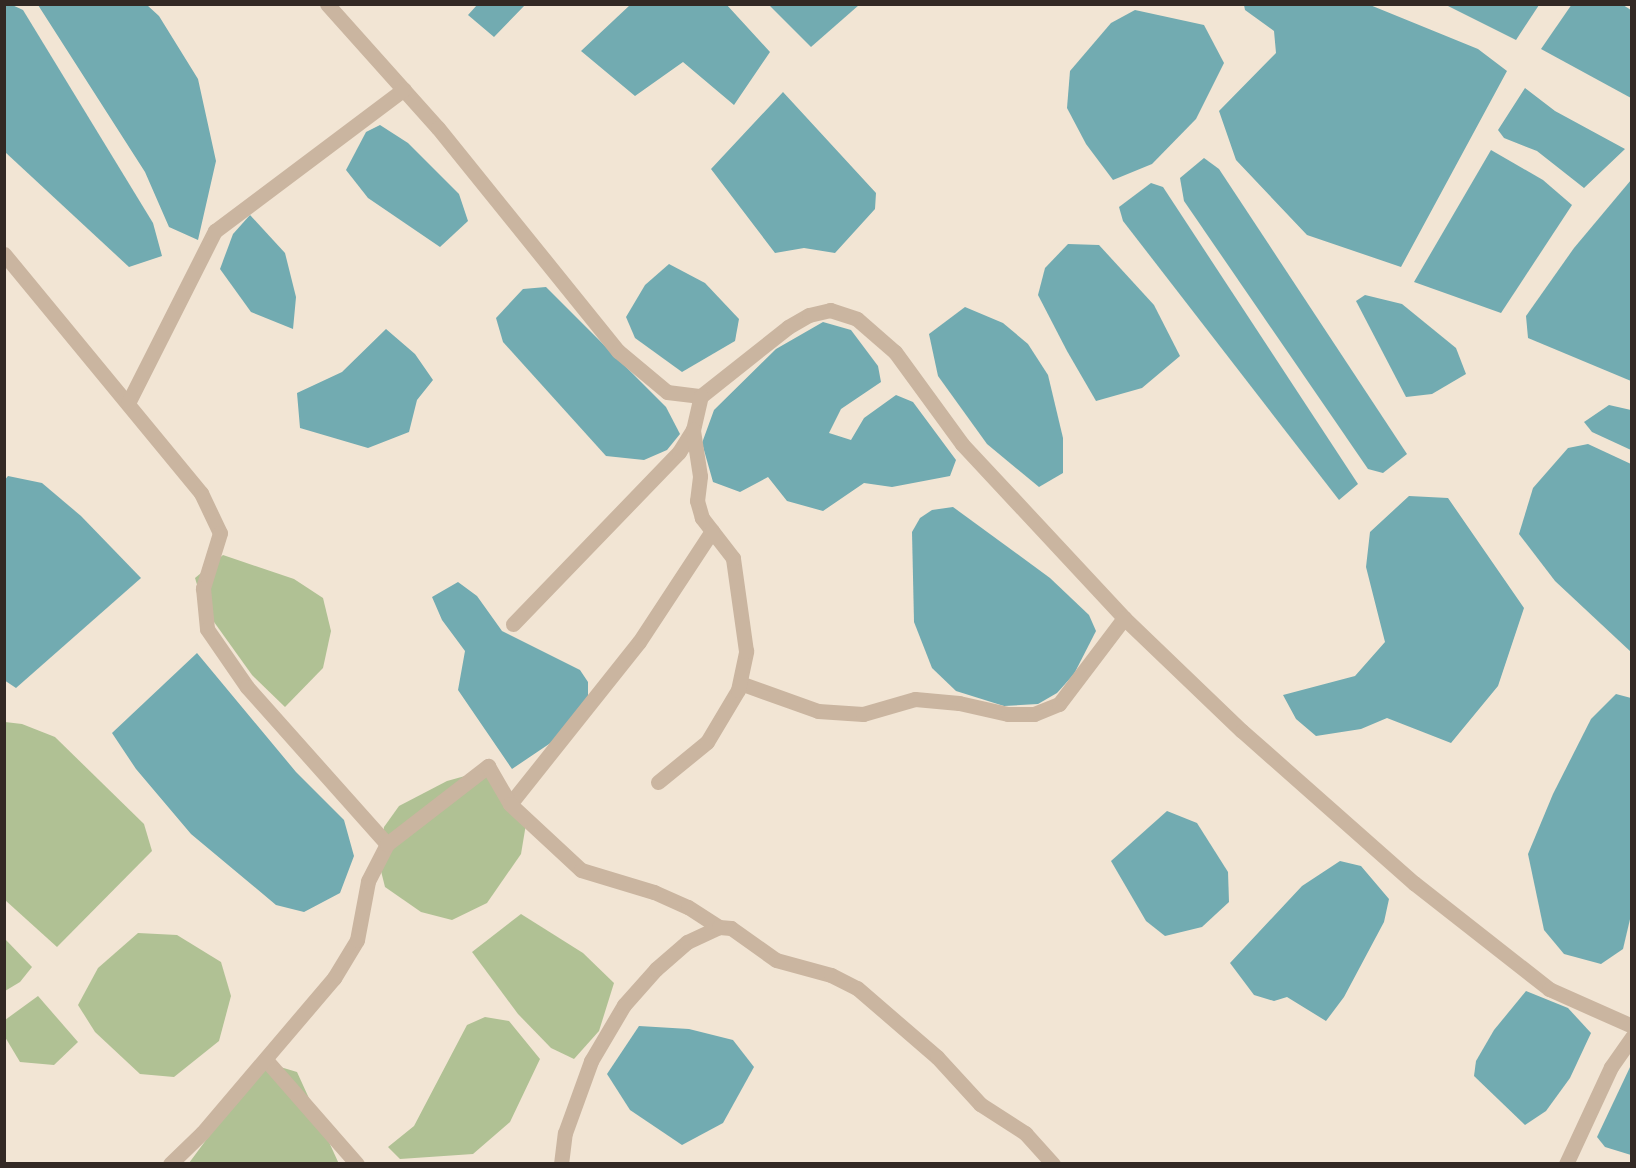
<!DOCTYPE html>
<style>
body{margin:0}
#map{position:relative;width:1636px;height:1168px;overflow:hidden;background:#f2e5d4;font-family:"PT Sans Narrow",sans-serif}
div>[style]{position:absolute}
.green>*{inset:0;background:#b0c194}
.water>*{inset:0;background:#72abb1}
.minor>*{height:15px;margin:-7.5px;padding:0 7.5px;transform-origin:7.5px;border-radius:7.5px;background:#cab5a0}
span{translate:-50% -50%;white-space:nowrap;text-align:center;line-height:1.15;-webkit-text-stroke:4.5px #faefe0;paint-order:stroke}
.frame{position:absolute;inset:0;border:6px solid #332924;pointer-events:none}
</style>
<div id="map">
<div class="green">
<i style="clip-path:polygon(223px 555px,294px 579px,323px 598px,331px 631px,323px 668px,285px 707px,252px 675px,204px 608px,195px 578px)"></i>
<i style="clip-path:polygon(5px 722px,22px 724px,55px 737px,144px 824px,152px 851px,57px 947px,5px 900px)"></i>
<i style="clip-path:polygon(483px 771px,527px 818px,521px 854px,487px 903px,452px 920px,421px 912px,385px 887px,379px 863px,384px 827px,399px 806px,447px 781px)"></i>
<i style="clip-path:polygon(521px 914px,583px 953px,614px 983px,599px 1031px,574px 1059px,551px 1048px,518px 1014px,472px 952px)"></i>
<i style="clip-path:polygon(138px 933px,177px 935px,221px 962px,231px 996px,219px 1041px,174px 1077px,140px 1074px,95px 1032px,78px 1005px,98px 968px)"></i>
<i style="clip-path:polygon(5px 939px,32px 967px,20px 982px,5px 991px)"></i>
<i style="clip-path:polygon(38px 996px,78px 1042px,54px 1065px,20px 1062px,5px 1037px,5px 1020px)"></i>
<i style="clip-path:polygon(485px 1017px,509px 1021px,540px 1059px,510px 1122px,473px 1154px,400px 1159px,388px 1147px,414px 1126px,467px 1025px)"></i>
<i style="clip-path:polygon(257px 1060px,297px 1072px,339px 1164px,161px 1164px,189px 1163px,235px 1101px)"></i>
</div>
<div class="water">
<i style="clip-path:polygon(10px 4px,23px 10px,153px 223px,162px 256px,129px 267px,5px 152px,4px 5px)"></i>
<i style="clip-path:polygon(726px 4px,770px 52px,734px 105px,683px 62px,635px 96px,581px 51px,630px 5px)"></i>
<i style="clip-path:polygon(1572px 4px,1623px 5px,1631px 10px,1631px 98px,1541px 49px)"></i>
<i style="clip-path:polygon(38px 5px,147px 5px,159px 16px,198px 79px,216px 161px,198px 240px,169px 227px,145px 172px)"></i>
<i style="clip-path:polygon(477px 5px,477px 4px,525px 5px,494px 37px,468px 15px)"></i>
<i style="clip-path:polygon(769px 5px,859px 5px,811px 47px)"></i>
<i style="clip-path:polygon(1244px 5px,1370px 5px,1478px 49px,1507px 71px,1401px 267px,1307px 235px,1236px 160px,1219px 111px,1276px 53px,1274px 31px,1245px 10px)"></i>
<i style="clip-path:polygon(1446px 5px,1539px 5px,1516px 40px)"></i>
<i style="clip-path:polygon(1135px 10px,1204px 25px,1224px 63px,1196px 119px,1152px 164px,1113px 180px,1086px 144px,1067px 108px,1070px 71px,1111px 23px)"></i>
<i style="clip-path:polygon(1525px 88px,1555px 111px,1625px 149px,1584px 188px,1537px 151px,1504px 138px,1498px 130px)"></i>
<i style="clip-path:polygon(783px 92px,876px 193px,875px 209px,835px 253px,804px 248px,775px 253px,711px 169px)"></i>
<i style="clip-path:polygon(380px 125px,408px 143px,459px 194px,468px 221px,440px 247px,368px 198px,346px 170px,366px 132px)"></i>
<i style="clip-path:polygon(1491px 150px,1543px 180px,1572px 205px,1501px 313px,1414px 282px)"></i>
<i style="clip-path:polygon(1204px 158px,1219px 169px,1407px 454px,1383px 473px,1368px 469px,1184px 201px,1180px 178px)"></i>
<i style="clip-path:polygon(1631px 180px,1632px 381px,1631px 381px,1528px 338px,1526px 316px,1574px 248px)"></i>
<i style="clip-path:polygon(1151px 183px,1163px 187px,1358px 484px,1339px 500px,1123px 221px,1119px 207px)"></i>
<i style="clip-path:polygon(250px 215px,285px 253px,296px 297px,293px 329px,251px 312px,220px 269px,233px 234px)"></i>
<i style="clip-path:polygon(1068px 244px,1099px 245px,1154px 305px,1180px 356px,1142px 388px,1096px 401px,1067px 351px,1038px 295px,1045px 268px)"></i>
<i style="clip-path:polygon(669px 264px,705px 283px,739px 319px,735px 341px,682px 372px,635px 338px,626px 317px,645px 285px)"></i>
<i style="clip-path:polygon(546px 287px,666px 407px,680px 434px,667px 450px,644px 460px,606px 456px,503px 342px,496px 318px,523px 289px)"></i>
<i style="clip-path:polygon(1365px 295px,1402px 304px,1456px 348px,1466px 374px,1432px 394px,1406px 397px,1356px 301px)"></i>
<i style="clip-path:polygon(965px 307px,1003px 323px,1028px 344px,1048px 375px,1063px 438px,1063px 473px,1039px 487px,987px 444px,938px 376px,929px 334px)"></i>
<i style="clip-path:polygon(823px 322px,851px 330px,878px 366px,881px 382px,841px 409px,829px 433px,851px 440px,864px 418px,896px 395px,913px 402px,956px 460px,950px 476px,892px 487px,864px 483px,823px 511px,787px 501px,768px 477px,740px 492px,713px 482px,702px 443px,714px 410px,776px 349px)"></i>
<i style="clip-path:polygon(386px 329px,415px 354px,433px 380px,417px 400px,409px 432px,368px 448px,300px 428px,297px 393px,342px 372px)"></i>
<i style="clip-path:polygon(1609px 405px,1631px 410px,1631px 450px,1592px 432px,1584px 422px)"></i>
<i style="clip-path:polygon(1588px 444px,1631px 464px,1631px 652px,1555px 581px,1519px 534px,1533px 488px,1568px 448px)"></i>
<i style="clip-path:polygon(8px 476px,42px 483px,81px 516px,141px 578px,16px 688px,4px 680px,4px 481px)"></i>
<i style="clip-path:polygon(1409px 496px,1448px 498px,1524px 608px,1498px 686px,1451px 743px,1387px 718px,1361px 729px,1316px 736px,1296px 719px,1283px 695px,1355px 676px,1385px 642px,1366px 567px,1370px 532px)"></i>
<i style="clip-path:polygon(953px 507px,1050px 578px,1089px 615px,1096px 631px,1074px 674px,1057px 693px,1038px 704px,1004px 706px,956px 691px,932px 668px,914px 622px,912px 532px,920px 518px,932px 510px)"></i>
<i style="clip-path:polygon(458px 582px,477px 596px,502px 631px,580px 670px,588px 682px,588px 696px,552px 742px,512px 769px,458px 690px,465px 651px,442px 620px,432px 597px)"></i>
<i style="clip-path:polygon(197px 653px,296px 772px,344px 820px,354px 856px,340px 893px,304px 912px,276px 905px,191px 834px,136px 769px,112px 733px)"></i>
<i style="clip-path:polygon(1616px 694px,1631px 698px,1631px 915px,1623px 949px,1601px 964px,1564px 954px,1544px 930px,1528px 854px,1553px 794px,1591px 719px)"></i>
<i style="clip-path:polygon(1167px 811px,1197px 823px,1228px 872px,1229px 902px,1202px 927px,1165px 936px,1146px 921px,1111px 861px)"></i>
<i style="clip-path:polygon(1340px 861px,1361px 866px,1389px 899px,1384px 922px,1344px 997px,1326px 1021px,1287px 997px,1274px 1001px,1254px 995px,1230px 963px,1302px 886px)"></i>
<i style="clip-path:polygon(1526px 991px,1568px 1008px,1591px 1033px,1570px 1078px,1546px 1111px,1525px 1125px,1474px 1076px,1476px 1061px,1494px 1030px)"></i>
<i style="clip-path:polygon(639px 1026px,689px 1029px,733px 1040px,754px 1067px,723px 1123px,682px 1145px,630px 1110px,607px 1074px)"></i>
<i style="clip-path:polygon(1631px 1065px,1631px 1155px,1605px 1147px,1597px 1137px)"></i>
</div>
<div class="minor">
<i style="left:327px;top:4px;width:166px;rotate:48.2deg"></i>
<i style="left:438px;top:128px;width:287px;rotate:51.1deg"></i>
<i style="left:618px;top:351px;width:64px;rotate:39.9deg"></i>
<i style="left:667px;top:392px;width:34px;rotate:7deg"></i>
<i style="left:701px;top:396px;width:111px;rotate:-38.4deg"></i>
<i style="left:788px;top:327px;width:24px;rotate:-30deg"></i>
<i style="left:809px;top:315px;width:22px;rotate:-13deg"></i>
<i style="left:830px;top:310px;width:28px;rotate:18deg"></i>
<i style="left:857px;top:319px;width:50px;rotate:41deg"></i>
<i style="left:895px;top:352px;width:114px;rotate:53.9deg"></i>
<i style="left:962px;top:444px;width:238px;rotate:47deg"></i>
<i style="left:1124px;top:618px;width:163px;rotate:43.8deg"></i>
<i style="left:1242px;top:731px;width:230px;rotate:41.5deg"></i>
<i style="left:1414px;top:883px;width:172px;rotate:38.1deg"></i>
<i style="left:1549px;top:989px;width:91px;rotate:24deg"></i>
<i style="left:4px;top:254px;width:310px;rotate:50.5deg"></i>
<i style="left:201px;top:493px;width:44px;rotate:64.6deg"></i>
<i style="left:220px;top:533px;width:58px;rotate:107.2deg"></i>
<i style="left:203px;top:588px;width:41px;rotate:84.4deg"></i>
<i style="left:207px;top:629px;width:70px;rotate:55.4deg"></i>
<i style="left:247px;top:687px;width:210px;rotate:48.3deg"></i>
<i style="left:128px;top:403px;width:193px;rotate:-63.2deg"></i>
<i style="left:215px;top:231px;width:236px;rotate:-36.9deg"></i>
<i style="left:513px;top:624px;width:239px;rotate:-46deg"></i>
<i style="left:679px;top:452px;width:26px;rotate:-58deg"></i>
<i style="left:693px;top:430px;width:35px;rotate:-77deg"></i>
<i style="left:740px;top:683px;width:83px;rotate:19.7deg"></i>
<i style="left:818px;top:711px;width:45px;rotate:3.8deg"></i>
<i style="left:863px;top:714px;width:54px;rotate:-16.1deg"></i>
<i style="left:915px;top:699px;width:44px;rotate:5.2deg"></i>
<i style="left:959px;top:703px;width:50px;rotate:12.7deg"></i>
<i style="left:1008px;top:714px;width:26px"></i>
<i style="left:1034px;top:714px;width:27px;rotate:-22deg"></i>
<i style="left:1059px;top:704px;width:108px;rotate:-52.9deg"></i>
<i style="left:658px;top:782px;width:63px;rotate:-39.2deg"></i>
<i style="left:707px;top:742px;width:61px;rotate:-59.2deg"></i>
<i style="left:738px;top:690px;width:40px;rotate:-78deg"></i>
<i style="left:746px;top:651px;width:94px;rotate:-98deg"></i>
<i style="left:733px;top:558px;width:51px;rotate:-127.8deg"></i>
<i style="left:702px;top:518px;width:18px;rotate:-106deg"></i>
<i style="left:697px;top:501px;width:25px;rotate:-83deg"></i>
<i style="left:700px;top:476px;width:47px;rotate:-98.7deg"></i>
<i style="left:510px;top:804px;width:207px;rotate:-51.5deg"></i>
<i style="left:639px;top:642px;width:133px;rotate:-56.7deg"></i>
<i style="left:266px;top:1060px;width:138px;rotate:48.8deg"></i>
<i style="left:170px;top:1164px;width:45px;rotate:-44.1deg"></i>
<i style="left:202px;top:1133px;width:204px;rotate:-49.6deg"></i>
<i style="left:334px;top:978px;width:44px;rotate:-58.8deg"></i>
<i style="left:357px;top:940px;width:60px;rotate:-79.4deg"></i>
<i style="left:368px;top:881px;width:42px;rotate:-62.8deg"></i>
<i style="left:387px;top:844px;width:128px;rotate:-37.7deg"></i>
<i style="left:488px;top:766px;width:44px;rotate:59.9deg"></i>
<i style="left:510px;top:804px;width:97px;rotate:42.9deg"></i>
<i style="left:581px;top:870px;width:76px;rotate:16.8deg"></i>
<i style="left:654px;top:892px;width:37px;rotate:24deg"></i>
<i style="left:688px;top:907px;width:37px;rotate:33deg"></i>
<i style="left:561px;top:1164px;width:31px;rotate:-83deg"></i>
<i style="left:565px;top:1133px;width:77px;rotate:-70.1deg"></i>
<i style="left:591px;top:1061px;width:65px;rotate:-59.5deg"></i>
<i style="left:624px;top:1005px;width:48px;rotate:-48.4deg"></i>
<i style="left:656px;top:969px;width:41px;rotate:-41.1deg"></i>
<i style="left:687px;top:942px;width:35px;rotate:-25deg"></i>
<i style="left:719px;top:927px;width:12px;rotate:5deg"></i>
<i style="left:731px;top:928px;width:55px;rotate:35.4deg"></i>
<i style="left:776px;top:960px;width:57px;rotate:15.3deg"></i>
<i style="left:831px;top:975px;width:29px;rotate:27deg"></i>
<i style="left:857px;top:988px;width:106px;rotate:40.8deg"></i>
<i style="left:937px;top:1057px;width:64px;rotate:47.5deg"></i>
<i style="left:980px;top:1104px;width:54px;rotate:32.8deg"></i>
<i style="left:1025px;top:1133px;width:42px;rotate:47.9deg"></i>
<i style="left:1566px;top:1164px;width:107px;rotate:-65.1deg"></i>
<i style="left:1611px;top:1067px;width:37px;rotate:-55deg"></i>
</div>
<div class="frame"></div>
</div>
